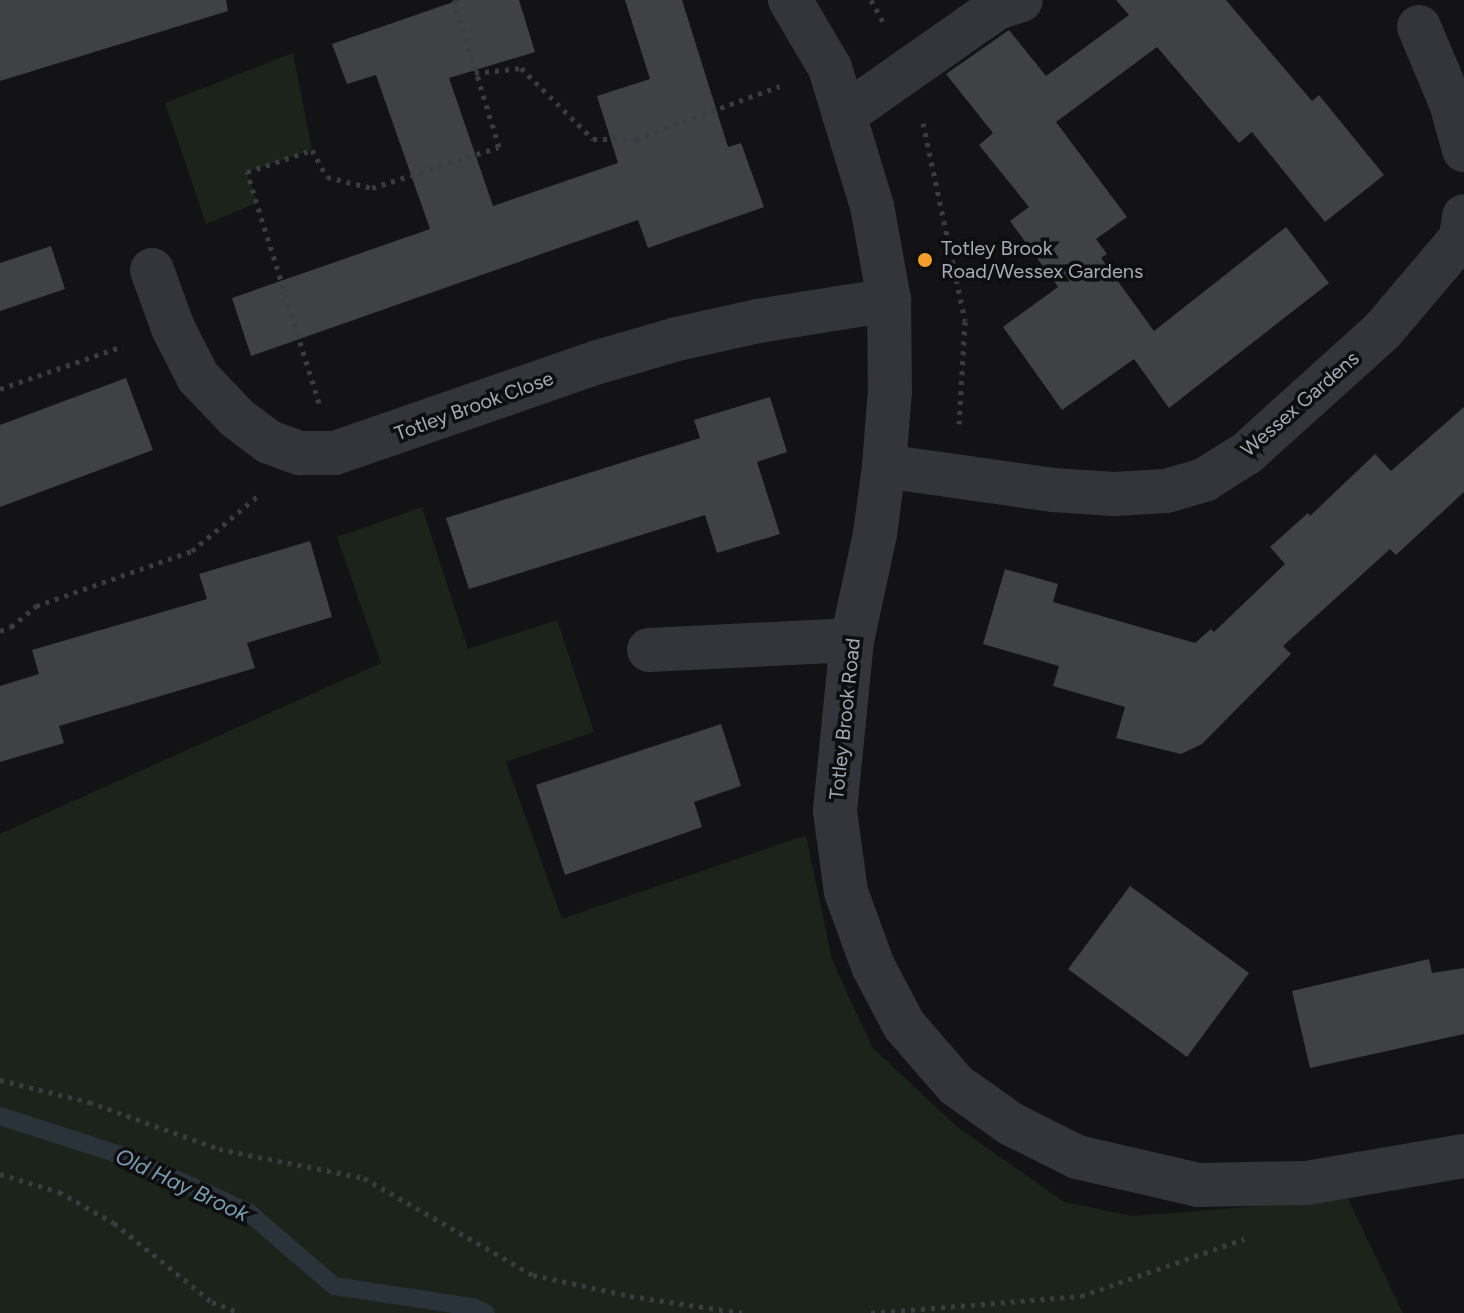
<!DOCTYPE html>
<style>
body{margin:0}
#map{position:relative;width:1464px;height:1313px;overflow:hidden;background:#131315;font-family:Figtree,sans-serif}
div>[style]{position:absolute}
.green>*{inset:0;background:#1b231b}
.stream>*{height:18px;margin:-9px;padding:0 9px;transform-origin:9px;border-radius:9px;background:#293339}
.building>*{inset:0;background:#3f4145}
.path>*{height:5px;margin-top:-2.5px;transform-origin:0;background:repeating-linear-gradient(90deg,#3a3c41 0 4px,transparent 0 10px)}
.minor>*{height:44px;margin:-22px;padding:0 22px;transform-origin:22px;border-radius:22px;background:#34353a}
.dots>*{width:22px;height:22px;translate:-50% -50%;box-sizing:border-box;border:4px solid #0e0e10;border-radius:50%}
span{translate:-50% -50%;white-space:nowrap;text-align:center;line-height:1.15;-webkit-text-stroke:7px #0e0e10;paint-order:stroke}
.poi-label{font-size:20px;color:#a4abb5}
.left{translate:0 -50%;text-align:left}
.street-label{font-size:20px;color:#a4abb5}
.water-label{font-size:22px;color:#7a9db1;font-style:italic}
</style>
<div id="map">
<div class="green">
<i style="clip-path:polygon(293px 53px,312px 150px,247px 172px,257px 203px,206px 224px,165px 103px)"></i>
<i style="clip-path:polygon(422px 507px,468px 649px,557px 620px,594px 732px,506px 762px,562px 919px,806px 835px,832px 960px,872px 1047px,956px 1126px,1064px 1202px,1132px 1216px,1348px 1199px,1403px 1313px,0 1313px,0 834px,381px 663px,337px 537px)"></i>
</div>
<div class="stream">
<i style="left:0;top:1116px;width:133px;rotate:17.9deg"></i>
<i style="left:127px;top:1157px;width:133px;rotate:24.4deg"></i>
<i style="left:248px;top:1212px;width:113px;rotate:40.7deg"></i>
<i style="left:334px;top:1286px;width:141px;rotate:8.6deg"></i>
<i style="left:473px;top:1307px;width:14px;rotate:25deg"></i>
</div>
<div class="building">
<i style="clip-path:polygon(0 0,226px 0,228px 11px,0 81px)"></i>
<i style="clip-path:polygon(459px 0,519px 0,535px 52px,449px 78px,493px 206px,618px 163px,597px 96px,650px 79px,625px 0,682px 0,728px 147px,741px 143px,764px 207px,648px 248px,638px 220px,251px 356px,232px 298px,430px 229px,376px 75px,347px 84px,332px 44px)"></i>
<i style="clip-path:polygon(1116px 0,1226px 0,1312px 101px,1319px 95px,1384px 175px,1325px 222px,1252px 132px,1239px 143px,1157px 47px,1056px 122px,1127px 217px,1096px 239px,1107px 254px,1101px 258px,1154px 331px,1286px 227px,1329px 283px,1169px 408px,1134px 359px,1062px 410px,1003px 327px,1058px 287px,1010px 221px,1029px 207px,979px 145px,993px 133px,946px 74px,1009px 30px,1046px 76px,1129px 15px)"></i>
<i style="clip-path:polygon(51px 246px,65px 289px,0 311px,0 263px)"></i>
<i style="clip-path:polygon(126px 378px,153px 450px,0 507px,0 425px)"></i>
<i style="clip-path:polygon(770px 397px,787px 452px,757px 462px,780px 534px,717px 553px,705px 515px,469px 589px,446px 518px,700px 438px,694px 420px)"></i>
<i style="clip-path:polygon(1464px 407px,1464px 492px,1396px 555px,1390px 549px,1283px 646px,1291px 654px,1202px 744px,1181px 754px,1116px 738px,1125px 707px,1053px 686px,1059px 666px,983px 644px,1005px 569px,1058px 584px,1053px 602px,1195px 643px,1211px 629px,1214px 632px,1285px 564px,1270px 547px,1308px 513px,1310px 516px,1375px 454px,1391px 471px)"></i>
<i style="clip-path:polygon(310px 541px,332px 617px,247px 643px,255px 668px,59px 726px,64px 743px,0 762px,0 686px,39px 674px,32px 650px,207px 599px,199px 574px)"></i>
<i style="clip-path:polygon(721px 724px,741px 786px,694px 802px,702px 827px,565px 875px,536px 785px)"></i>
<i style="clip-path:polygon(1130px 886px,1249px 973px,1187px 1057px,1068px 969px)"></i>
<i style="clip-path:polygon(1429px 959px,1432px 973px,1464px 968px,1464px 1034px,1310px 1068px,1292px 991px)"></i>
</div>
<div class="path">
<i style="left:871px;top:0;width:29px;rotate:61deg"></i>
<i style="left:475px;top:73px;width:46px;rotate:-6.2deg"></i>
<i style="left:521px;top:68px;width:101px;rotate:44.6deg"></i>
<i style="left:593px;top:139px;width:43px"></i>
<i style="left:636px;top:139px;width:153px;rotate:-20.2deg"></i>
<i style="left:923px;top:123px;width:202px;rotate:78deg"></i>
<i style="left:965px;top:321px;width:103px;rotate:93.3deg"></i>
<i style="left:0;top:389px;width:130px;rotate:-19.3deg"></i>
<i style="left:319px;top:403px;width:242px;rotate:-107.3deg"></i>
<i style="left:247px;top:172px;width:69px;rotate:-18.7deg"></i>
<i style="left:312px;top:150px;width:31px;rotate:61deg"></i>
<i style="left:327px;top:177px;width:46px;rotate:13.7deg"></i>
<i style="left:372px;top:188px;width:133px;rotate:-17.9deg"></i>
<i style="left:499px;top:147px;width:154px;rotate:-107deg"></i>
<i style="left:0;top:631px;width:12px;rotate:-20deg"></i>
<i style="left:11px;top:627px;width:33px;rotate:-40deg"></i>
<i style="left:36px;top:606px;width:165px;rotate:-19.4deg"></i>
<i style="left:192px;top:551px;width:89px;rotate:-40deg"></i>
<i style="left:0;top:1080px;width:92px;rotate:13.9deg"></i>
<i style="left:89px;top:1102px;width:138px;rotate:19.9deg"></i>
<i style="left:219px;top:1149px;width:148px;rotate:11.3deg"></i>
<i style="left:364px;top:1178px;width:195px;rotate:29.9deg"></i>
<i style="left:533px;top:1275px;width:99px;rotate:12.2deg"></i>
<i style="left:630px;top:1296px;width:113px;rotate:8.6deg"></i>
<i style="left:0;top:1174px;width:62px;rotate:17deg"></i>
<i style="left:59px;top:1192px;width:63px;rotate:29.4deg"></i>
<i style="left:114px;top:1223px;width:126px;rotate:38.9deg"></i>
<i style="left:212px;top:1302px;width:30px;rotate:21deg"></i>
<i style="left:871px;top:1313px;width:211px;rotate:-4.6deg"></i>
<i style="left:1081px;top:1296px;width:173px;rotate:-19.3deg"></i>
</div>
<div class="minor">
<i style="left:790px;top:0;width:79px;rotate:59.5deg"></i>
<i style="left:830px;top:68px;width:144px;rotate:73.1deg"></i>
<i style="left:872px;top:206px;width:96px;rotate:79.7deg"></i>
<i style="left:889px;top:300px;width:90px;rotate:89.4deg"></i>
<i style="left:890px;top:390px;width:76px;rotate:94.5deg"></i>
<i style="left:884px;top:466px;width:69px;rotate:97.5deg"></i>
<i style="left:875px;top:534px;width:108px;rotate:102.2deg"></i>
<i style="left:852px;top:640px;width:172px;rotate:95.7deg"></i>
<i style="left:835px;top:811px;width:82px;rotate:82.3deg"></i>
<i style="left:846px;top:892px;width:79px;rotate:70deg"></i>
<i style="left:873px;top:966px;width:67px;rotate:62.3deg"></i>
<i style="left:904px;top:1025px;width:79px;rotate:49.1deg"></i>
<i style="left:956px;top:1085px;width:67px;rotate:35.3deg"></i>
<i style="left:1011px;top:1124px;width:74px;rotate:26.6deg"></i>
<i style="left:1077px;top:1157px;width:124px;rotate:13deg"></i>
<i style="left:1198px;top:1185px;width:109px;rotate:-1.1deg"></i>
<i style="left:1307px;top:1183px;width:159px;rotate:-9.8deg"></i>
<i style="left:1419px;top:27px;width:82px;rotate:67.2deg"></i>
<i style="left:1451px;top:103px;width:49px;rotate:74.5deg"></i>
<i style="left:844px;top:115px;width:187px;rotate:-35deg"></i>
<i style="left:997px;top:8px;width:25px;rotate:-18deg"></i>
<i style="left:152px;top:270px;width:62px;rotate:70.1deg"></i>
<i style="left:173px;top:328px;width:55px;rotate:63deg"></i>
<i style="left:198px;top:377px;width:57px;rotate:46.4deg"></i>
<i style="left:237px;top:418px;width:40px;rotate:37deg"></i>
<i style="left:269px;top:442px;width:33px;rotate:20deg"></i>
<i style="left:300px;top:453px;width:35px"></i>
<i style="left:335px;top:453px;width:278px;rotate:-19.1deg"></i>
<i style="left:598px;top:362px;width:82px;rotate:-16.2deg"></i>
<i style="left:677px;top:339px;width:83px;rotate:-12.5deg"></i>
<i style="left:758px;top:321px;width:133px;rotate:-9.1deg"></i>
<i style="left:884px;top:466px;width:171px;rotate:8.1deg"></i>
<i style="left:1053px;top:490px;width:61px;rotate:3.8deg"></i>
<i style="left:1114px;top:494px;width:52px;rotate:-3.3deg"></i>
<i style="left:1166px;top:491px;width:40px;rotate:-16deg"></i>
<i style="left:1204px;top:480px;width:51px;rotate:-32.1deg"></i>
<i style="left:1247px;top:453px;width:183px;rotate:-42.1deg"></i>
<i style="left:1383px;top:330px;width:121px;rotate:-49.7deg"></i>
<i style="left:1461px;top:238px;width:22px;rotate:-82deg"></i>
<i style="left:649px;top:650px;width:203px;rotate:-2.8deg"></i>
</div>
<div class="dots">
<i style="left:925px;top:260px;background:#f49d2b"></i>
</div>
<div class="poi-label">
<span class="left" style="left:941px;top:260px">Totley Brook<br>Road/Wessex Gardens</span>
</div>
<div class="street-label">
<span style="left:1300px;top:404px;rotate:-41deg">Wessex Gardens</span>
<span style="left:474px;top:406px;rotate:-20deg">Totley Brook Close</span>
<span style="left:845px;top:719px;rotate:-84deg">Totley Brook Road</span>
</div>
<div class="water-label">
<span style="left:182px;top:1185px;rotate:25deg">Old Hay Brook</span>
</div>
</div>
